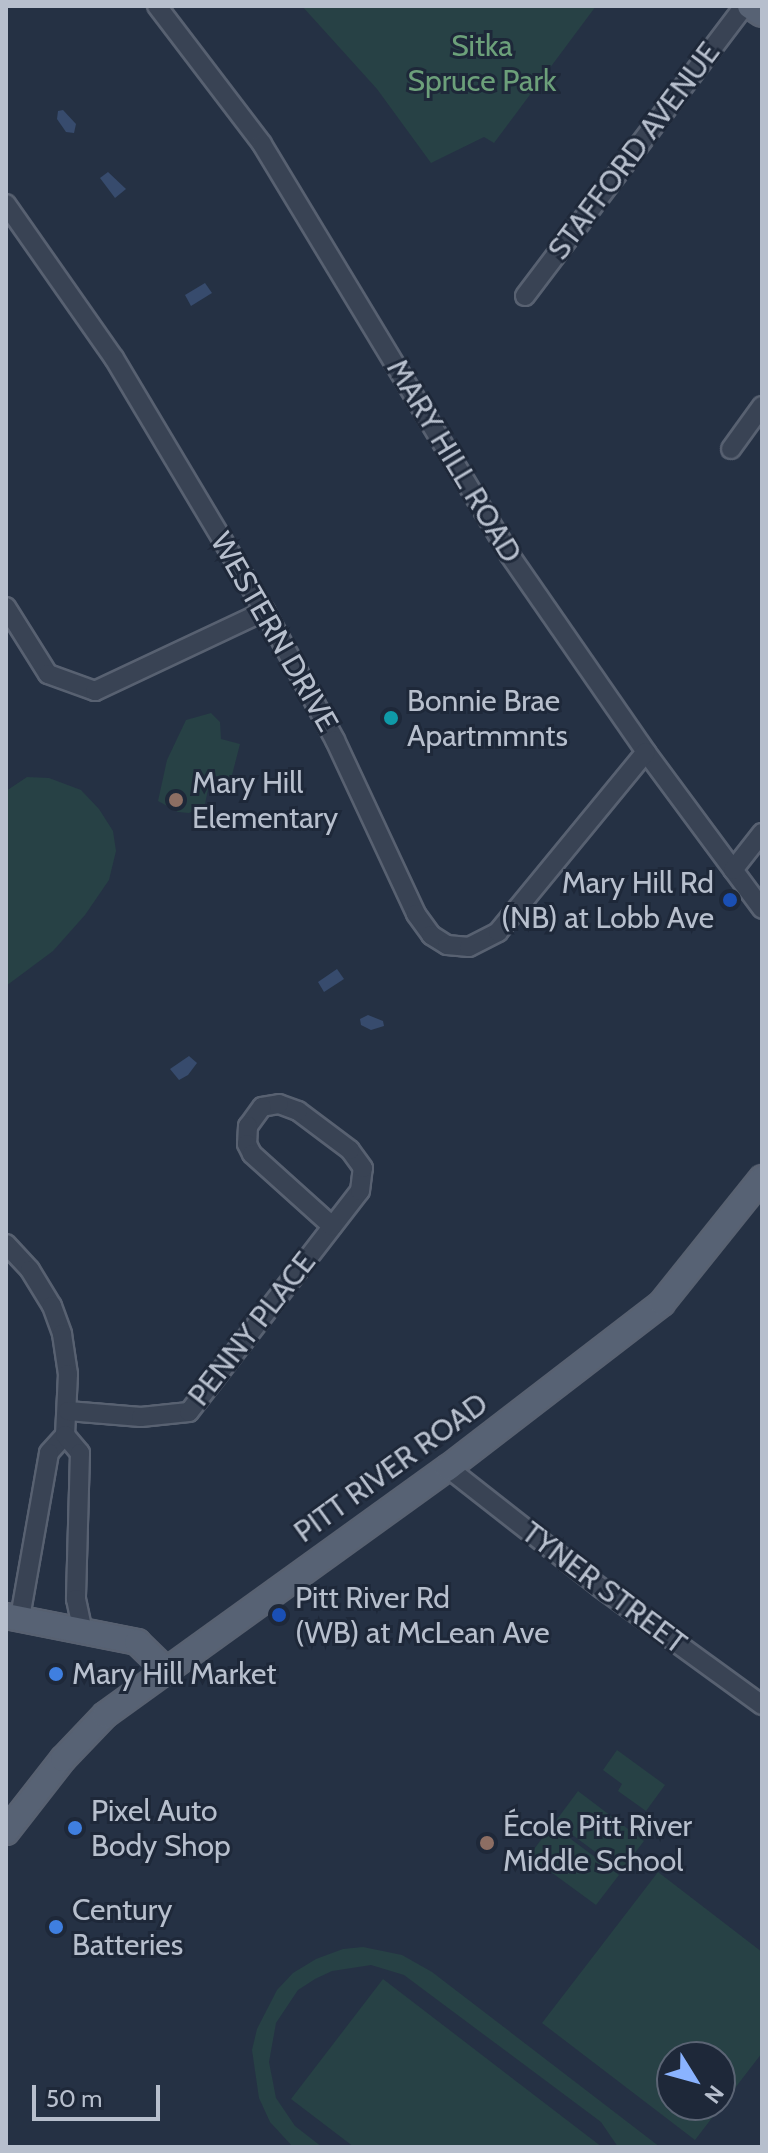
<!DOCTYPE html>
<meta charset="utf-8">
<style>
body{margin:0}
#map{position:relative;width:768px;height:2153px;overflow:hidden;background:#253144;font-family:Cabin,sans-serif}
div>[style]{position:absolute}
.green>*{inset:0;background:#274145}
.water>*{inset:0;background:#374b6d}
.roads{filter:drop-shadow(2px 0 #586171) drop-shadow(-2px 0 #586171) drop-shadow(0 2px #586171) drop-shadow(0 -2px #586171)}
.minor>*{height:18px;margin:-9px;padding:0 9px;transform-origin:9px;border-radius:9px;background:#394354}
.major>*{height:24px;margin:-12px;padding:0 12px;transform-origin:12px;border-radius:12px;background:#576274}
.dots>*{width:22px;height:22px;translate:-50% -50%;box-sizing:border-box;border:4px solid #1e2839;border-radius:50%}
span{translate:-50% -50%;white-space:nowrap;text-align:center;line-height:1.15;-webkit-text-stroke:6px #1e2839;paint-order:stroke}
.park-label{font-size:30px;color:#6ca07a}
.street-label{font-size:30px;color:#b7bfcd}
.poi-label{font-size:30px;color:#b7bfcd}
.left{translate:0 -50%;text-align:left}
.right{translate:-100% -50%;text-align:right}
.frame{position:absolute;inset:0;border:8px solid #b7bfcd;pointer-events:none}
.north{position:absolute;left:656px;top:2041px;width:80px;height:80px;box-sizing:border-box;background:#1e2839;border:2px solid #5b6474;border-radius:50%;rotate:127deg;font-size:22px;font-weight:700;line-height:32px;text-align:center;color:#b7bfcd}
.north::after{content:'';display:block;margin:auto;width:28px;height:36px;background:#8ab3ff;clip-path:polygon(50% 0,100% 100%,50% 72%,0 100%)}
.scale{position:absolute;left:32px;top:2085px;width:128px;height:36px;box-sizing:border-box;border:4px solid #b7bfcd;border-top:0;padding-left:10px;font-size:24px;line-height:28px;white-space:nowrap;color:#b7bfcd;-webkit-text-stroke:6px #1e2839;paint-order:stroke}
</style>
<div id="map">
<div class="green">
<i style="clip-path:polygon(302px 6px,596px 6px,494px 143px,484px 137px,431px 163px,377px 89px)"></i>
<i style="clip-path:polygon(211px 713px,220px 722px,221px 739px,240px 744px,231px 779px,211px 775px,205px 804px,189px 813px,178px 812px,158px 801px,167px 760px,186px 720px)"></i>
<i style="clip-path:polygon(27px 777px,49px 778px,81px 790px,99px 809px,113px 831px,116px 851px,109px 880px,85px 915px,53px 951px,6px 986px,6px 791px)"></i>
<i style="clip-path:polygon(617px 1750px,665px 1785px,646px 1811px,618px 1791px,622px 1784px,603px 1770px)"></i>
<i style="clip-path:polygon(578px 1791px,644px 1841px,621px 1871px,555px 1822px)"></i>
<i style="clip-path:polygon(552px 1825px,619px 1875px,596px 1905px,529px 1856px)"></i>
<i style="clip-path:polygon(evenodd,658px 1872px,762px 1952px,762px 2053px,695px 2140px,542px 2023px,658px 1872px,720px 2057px,720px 2105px,672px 2105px,672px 2057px,720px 2057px)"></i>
<i style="clip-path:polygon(363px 1947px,402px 1955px,432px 1972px,660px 2147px,618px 2147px,601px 2122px,404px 1975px,371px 1965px,332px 1971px,315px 1979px,298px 1990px,276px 2023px,269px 2062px,276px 2098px,295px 2126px,322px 2147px,293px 2147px,270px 2122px,259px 2098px,252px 2050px,257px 2029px,277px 1990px,293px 1973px,316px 1959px,343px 1949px)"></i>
<i style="clip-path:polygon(383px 1979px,602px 2147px,354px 2147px,291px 2099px)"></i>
</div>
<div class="water">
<i style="clip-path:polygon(63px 110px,76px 124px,74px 133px,66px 132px,57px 119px,58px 111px)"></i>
<i style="clip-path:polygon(108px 172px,126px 189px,115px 198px,100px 178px)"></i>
<i style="clip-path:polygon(205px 283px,212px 293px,191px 306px,185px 295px)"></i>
<i style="clip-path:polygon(337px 969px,344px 979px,324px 992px,318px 982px)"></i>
<i style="clip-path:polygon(368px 1015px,383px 1021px,384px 1026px,371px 1030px,361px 1025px,360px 1019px)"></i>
<i style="clip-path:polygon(189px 1056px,197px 1063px,188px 1075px,179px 1080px,170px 1069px)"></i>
</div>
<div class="roads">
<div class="minor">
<i style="left:157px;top:6px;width:173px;rotate:52.7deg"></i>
<i style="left:262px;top:144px;width:479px;rotate:58.9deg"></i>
<i style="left:509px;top:554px;width:241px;rotate:55.3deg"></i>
<i style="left:646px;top:752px;width:195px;rotate:53.5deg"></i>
<i style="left:6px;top:204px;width:188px;rotate:55deg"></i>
<i style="left:114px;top:358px;width:295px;rotate:59.2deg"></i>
<i style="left:265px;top:611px;width:147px;rotate:61.5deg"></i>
<i style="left:335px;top:740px;width:192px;rotate:65deg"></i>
<i style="left:416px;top:914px;width:26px;rotate:54deg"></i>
<i style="left:431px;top:935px;width:19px;rotate:32deg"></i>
<i style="left:447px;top:945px;width:22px;rotate:5deg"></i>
<i style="left:469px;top:947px;width:33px;rotate:-27deg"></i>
<i style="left:498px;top:932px;width:233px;rotate:-50.6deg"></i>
<i style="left:525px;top:296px;width:363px;rotate:-52.9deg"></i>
<i style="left:731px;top:449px;width:53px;rotate:-54.2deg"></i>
<i style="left:6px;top:607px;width:79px;rotate:57.9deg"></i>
<i style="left:48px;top:674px;width:50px;rotate:19.9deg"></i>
<i style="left:95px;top:691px;width:188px;rotate:-25.2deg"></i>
<i style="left:733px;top:870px;width:47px;rotate:-51.9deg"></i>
<i style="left:6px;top:1244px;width:35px;rotate:47deg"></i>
<i style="left:30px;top:1270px;width:42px;rotate:58.6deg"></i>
<i style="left:52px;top:1306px;width:30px;rotate:70deg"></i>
<i style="left:62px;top:1334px;width:40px;rotate:81.5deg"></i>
<i style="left:68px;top:1374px;width:61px;rotate:92.8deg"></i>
<i style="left:65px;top:1435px;width:24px;rotate:132deg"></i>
<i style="left:49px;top:1453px;width:168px;rotate:100deg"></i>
<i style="left:68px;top:1411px;width:73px;rotate:4.7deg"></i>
<i style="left:141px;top:1417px;width:48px;rotate:-5.9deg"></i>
<i style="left:189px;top:1412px;width:279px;rotate:-52.3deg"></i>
<i style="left:360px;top:1191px;width:23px;rotate:-83deg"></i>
<i style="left:363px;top:1168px;width:22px;rotate:-126deg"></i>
<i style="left:350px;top:1150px;width:65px;rotate:-143.1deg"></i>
<i style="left:298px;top:1111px;width:20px;rotate:-160deg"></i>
<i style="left:279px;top:1104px;width:17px;rotate:170deg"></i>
<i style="left:262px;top:1107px;width:24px;rotate:126deg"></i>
<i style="left:248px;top:1126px;width:18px;rotate:93deg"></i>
<i style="left:247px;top:1144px;width:11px;rotate:63deg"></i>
<i style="left:252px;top:1154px;width:108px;rotate:42deg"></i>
<i style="left:65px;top:1435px;width:23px;rotate:50deg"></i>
<i style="left:80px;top:1453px;width:146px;rotate:91.6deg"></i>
<i style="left:76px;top:1599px;width:30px;rotate:78deg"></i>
<i style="left:448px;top:1468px;width:194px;rotate:38.1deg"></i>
<i style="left:601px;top:1588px;width:199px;rotate:36deg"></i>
</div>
<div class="major">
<i style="left:750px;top:6px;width:14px;rotate:34deg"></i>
<i style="left:6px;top:1616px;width:134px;rotate:11.2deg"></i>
<i style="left:137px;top:1642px;width:40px;rotate:44deg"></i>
<i style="left:6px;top:1832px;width:93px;rotate:-52deg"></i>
<i style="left:63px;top:1759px;width:61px;rotate:-46.3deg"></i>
<i style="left:105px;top:1715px;width:423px;rotate:-35.8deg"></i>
<i style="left:448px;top:1468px;width:270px;rotate:-37.6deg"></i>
<i style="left:662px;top:1303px;width:160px;rotate:-51.3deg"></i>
</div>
</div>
<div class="dots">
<i style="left:391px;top:718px;background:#0f9aa8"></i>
<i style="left:176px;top:800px;background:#8d6e63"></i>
<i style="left:730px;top:900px;background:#1a4fb4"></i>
<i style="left:279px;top:1615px;background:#1a4fb4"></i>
<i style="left:56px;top:1674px;background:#3f7fe0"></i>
<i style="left:75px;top:1828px;background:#3f7fe0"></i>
<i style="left:487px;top:1843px;background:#8d6e63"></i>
<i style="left:56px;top:1927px;background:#3f7fe0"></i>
</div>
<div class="park-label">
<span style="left:482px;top:63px">Sitka<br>Spruce Park</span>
</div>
<div class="street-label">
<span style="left:634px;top:151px;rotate:-53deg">STAFFORD AVENUE</span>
<span style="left:454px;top:461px;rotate:59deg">MARY HILL ROAD</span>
<span style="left:274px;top:632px;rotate:60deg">WESTERN DRIVE</span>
<span style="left:252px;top:1329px;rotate:-52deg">PENNY PLACE</span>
<span style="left:391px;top:1468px;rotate:-36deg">PITT RIVER ROAD</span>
<span style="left:604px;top:1588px;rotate:37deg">TYNER STREET</span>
</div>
<div class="poi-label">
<span class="left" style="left:407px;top:718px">Bonnie Brae<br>Apartmmnts</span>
<span class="left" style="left:192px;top:800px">Mary Hill<br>Elementary</span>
<span class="right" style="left:714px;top:900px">Mary Hill Rd<br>(NB) at Lobb Ave</span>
<span class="left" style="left:295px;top:1615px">Pitt River Rd<br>(WB) at McLean Ave</span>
<span class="left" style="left:72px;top:1674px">Mary Hill Market</span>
<span class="left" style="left:91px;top:1828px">Pixel Auto<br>Body Shop</span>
<span class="left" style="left:503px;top:1843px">École Pitt River<br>Middle School</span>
<span class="left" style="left:72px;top:1927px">Century<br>Batteries</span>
</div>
<div class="frame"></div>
<div class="north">N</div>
<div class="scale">50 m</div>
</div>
